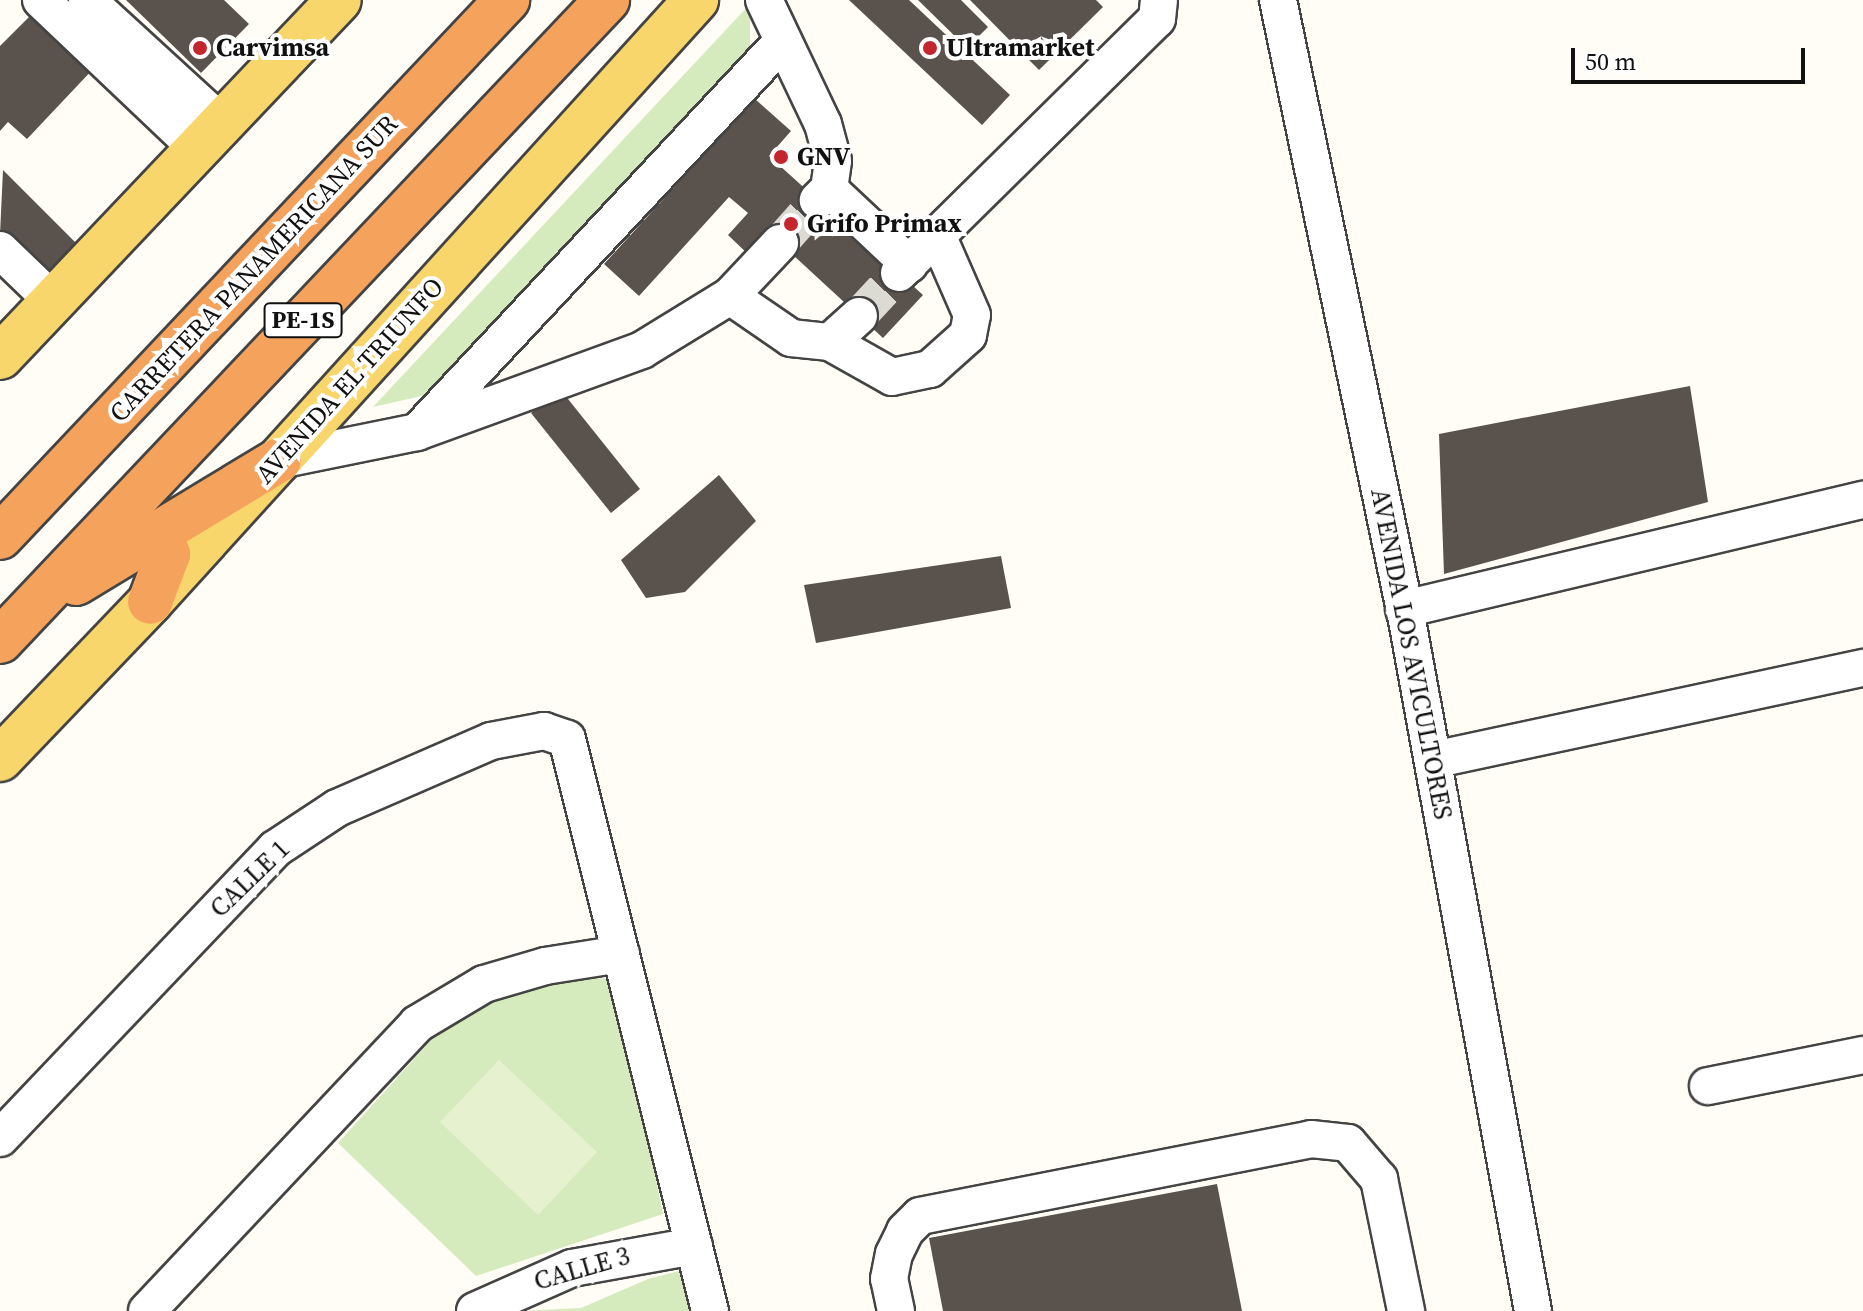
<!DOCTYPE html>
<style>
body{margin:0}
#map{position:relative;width:1863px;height:1311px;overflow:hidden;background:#fffdf5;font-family:"Source Serif 4",serif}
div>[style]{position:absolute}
.green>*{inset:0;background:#d5ebbd}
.pitch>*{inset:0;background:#e6f2cf}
.building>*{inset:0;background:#5a524d}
.minor-tunnel>*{height:36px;margin-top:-18px;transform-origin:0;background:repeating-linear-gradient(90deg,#dbdad3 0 36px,transparent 0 54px)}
.roads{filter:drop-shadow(2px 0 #444) drop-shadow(-2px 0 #444) drop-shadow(0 2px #444) drop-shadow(0 -2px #444)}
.minor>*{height:36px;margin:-18px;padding:0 18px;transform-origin:18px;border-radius:18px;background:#fff}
.major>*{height:44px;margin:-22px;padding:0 22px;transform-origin:22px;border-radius:22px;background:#f9d66b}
.highway>*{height:44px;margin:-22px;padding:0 22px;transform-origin:22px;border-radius:22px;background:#f5a25d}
.dots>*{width:22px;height:22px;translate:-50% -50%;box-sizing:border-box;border:4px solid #fff;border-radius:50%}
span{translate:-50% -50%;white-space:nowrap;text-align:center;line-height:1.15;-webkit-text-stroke:8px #fff;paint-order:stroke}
.shield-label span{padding:2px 6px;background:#fff;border:2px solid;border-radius:6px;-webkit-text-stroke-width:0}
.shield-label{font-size:24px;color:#111;font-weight:700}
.poi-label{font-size:26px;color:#111;font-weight:700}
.left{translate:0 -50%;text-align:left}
.street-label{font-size:26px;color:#111}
.scale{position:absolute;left:1571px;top:48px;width:234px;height:36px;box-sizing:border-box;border:4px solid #111;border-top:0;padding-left:10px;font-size:24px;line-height:28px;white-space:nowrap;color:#111;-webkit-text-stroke:6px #fff;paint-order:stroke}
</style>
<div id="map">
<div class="green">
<i style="clip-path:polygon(750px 4px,750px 49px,426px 395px,373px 407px)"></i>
<i style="clip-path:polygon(547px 976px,616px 979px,663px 1214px,476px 1276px,338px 1143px,434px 1037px,492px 998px)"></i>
<i style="clip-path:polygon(683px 1270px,693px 1311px,522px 1311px,581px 1308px,648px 1279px)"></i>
</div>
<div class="pitch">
<i style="clip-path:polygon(499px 1060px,597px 1152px,538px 1215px,440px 1122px)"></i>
</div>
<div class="building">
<i style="clip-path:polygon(126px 0,224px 0,249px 24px,201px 73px)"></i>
<i style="clip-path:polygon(849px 0,909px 0,1010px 95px,982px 125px)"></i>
<i style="clip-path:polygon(918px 0,961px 0,988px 27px,967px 48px)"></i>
<i style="clip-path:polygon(970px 0,1096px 0,1103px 7px,1039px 70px)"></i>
<i style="clip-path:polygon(35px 11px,95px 67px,27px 139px,8px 122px,0 131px,0 46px)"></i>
<i style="clip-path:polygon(755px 99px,791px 131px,769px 156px,923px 295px,883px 338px,780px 243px,751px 257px,728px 235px,748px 213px,729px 197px,639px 296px,604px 264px)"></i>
<i style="clip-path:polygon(3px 170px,79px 246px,46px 279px,0 234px)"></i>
<i style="clip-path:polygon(1690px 386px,1708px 502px,1444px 574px,1439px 434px)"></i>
<i style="clip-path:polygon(560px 389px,640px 489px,611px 513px,531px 413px)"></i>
<i style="clip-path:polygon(719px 475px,756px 521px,685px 592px,646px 598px,621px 560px)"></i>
<i style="clip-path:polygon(1001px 556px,1011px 608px,816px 643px,804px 585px)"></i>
<i style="clip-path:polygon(1217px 1184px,1242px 1311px,943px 1311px,929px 1238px)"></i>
</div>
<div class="minor-tunnel">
<i style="left:780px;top:243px;width:57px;rotate:-48.5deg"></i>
<i style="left:859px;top:316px;width:59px;rotate:-47.1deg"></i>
</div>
<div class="roads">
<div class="minor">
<i style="left:41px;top:0;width:212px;rotate:43.5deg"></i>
<i style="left:87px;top:0;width:180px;rotate:42.5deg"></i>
<i style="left:764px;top:0;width:137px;rotate:64.6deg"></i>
<i style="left:823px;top:124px;width:38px;rotate:75deg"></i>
<i style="left:833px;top:161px;width:28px;rotate:98deg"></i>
<i style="left:829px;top:189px;width:16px;rotate:135deg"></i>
<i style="left:1278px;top:0;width:633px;rotate:78.25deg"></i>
<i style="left:1407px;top:620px;width:702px;rotate:79.67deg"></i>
<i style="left:829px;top:189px;width:110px;rotate:43.2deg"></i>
<i style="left:0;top:250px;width:74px;rotate:43.9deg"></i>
<i style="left:899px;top:273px;width:362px;rotate:-44.6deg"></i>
<i style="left:1157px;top:19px;width:19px;rotate:-84deg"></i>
<i style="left:730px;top:296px;width:74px;rotate:34.5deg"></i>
<i style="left:791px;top:338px;width:39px;rotate:6deg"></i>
<i style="left:830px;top:342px;width:39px;rotate:-42deg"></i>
<i style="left:830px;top:342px;width:71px;rotate:29.4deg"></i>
<i style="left:892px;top:377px;width:39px;rotate:-12deg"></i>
<i style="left:930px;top:369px;width:51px;rotate:-41.8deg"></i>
<i style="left:968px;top:335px;width:20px;rotate:-79deg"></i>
<i style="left:972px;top:315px;width:85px;rotate:-113.6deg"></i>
<i style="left:421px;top:428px;width:529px;rotate:-46.92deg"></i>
<i style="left:279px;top:460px;width:141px;rotate:-11.5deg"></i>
<i style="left:417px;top:432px;width:239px;rotate:-20deg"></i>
<i style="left:642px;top:350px;width:103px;rotate:-31.5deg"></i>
<i style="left:730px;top:296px;width:73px;rotate:-46.7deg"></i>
<i style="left:1404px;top:609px;width:472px;rotate:-13.4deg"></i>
<i style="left:1433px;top:760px;width:440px;rotate:-12.1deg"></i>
<i style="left:1708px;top:1086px;width:158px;rotate:-11.3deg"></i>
<i style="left:0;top:1138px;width:399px;rotate:-46.4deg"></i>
<i style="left:275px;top:849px;width:74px;rotate:-33.5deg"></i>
<i style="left:337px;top:808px;width:168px;rotate:-23.5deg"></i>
<i style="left:491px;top:741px;width:54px;rotate:-10.7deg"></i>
<i style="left:544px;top:731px;width:24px;rotate:19deg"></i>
<i style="left:567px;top:739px;width:590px;rotate:75.96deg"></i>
<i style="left:147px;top:1311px;width:394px;rotate:-46.7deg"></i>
<i style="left:417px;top:1024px;width:78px;rotate:-30.8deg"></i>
<i style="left:484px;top:984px;width:64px;rotate:-16.4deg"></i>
<i style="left:545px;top:966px;width:77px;rotate:-9deg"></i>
<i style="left:475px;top:1311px;width:106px;rotate:-23.9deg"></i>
<i style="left:572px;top:1268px;width:124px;rotate:-10.2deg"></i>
<i style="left:896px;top:1311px;width:33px;rotate:-102deg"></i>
<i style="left:889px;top:1279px;width:25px;rotate:-79deg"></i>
<i style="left:894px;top:1254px;width:25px;rotate:-64deg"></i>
<i style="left:905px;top:1231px;width:21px;rotate:-45deg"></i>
<i style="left:920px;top:1216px;width:399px;rotate:-11.1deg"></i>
<i style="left:1311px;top:1139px;width:37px;rotate:6deg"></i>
<i style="left:1348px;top:1143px;width:48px;rotate:49.3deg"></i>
<i style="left:1379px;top:1179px;width:135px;rotate:78.4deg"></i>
</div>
<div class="major">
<i style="left:0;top:357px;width:492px;rotate:-46.5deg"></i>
<i style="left:0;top:759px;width:217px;rotate:-46.3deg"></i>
<i style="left:150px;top:602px;width:813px;rotate:-47.79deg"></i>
</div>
<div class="highway">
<i style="left:0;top:537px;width:739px;rotate:-46.65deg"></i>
<i style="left:146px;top:541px;width:16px;rotate:11deg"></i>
<i style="left:162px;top:544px;width:12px;rotate:59deg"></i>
<i style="left:168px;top:554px;width:51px;rotate:110.6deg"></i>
<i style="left:76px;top:583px;width:237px;rotate:-31.2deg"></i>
<i style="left:0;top:641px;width:883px;rotate:-46.56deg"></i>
</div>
</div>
<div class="dots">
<i style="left:200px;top:48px;background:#c4262e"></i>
<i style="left:930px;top:48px;background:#c4262e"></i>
<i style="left:781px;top:157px;background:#c4262e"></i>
<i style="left:791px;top:224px;background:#c4262e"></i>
</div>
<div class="shield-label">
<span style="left:303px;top:320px">PE-1S</span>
</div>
<div class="poi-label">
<span class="left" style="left:216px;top:48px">Carvimsa</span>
<span class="left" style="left:946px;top:48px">Ultramarket</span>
<span class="left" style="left:797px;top:157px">GNV</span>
<span class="left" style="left:807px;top:224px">Grifo Primax</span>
</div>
<div class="street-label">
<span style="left:254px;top:269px;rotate:-47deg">CARRETERA PANAMERICANA SUR</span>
<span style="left:350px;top:381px;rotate:-48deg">AVENIDA EL TRIUNFO</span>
<span style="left:1411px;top:654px;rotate:79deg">AVENIDA LOS AVICULTORES</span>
<span style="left:250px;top:879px;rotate:-44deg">CALLE 1</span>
<span style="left:582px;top:1269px;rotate:-16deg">CALLE 3</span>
</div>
<div class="scale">50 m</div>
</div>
